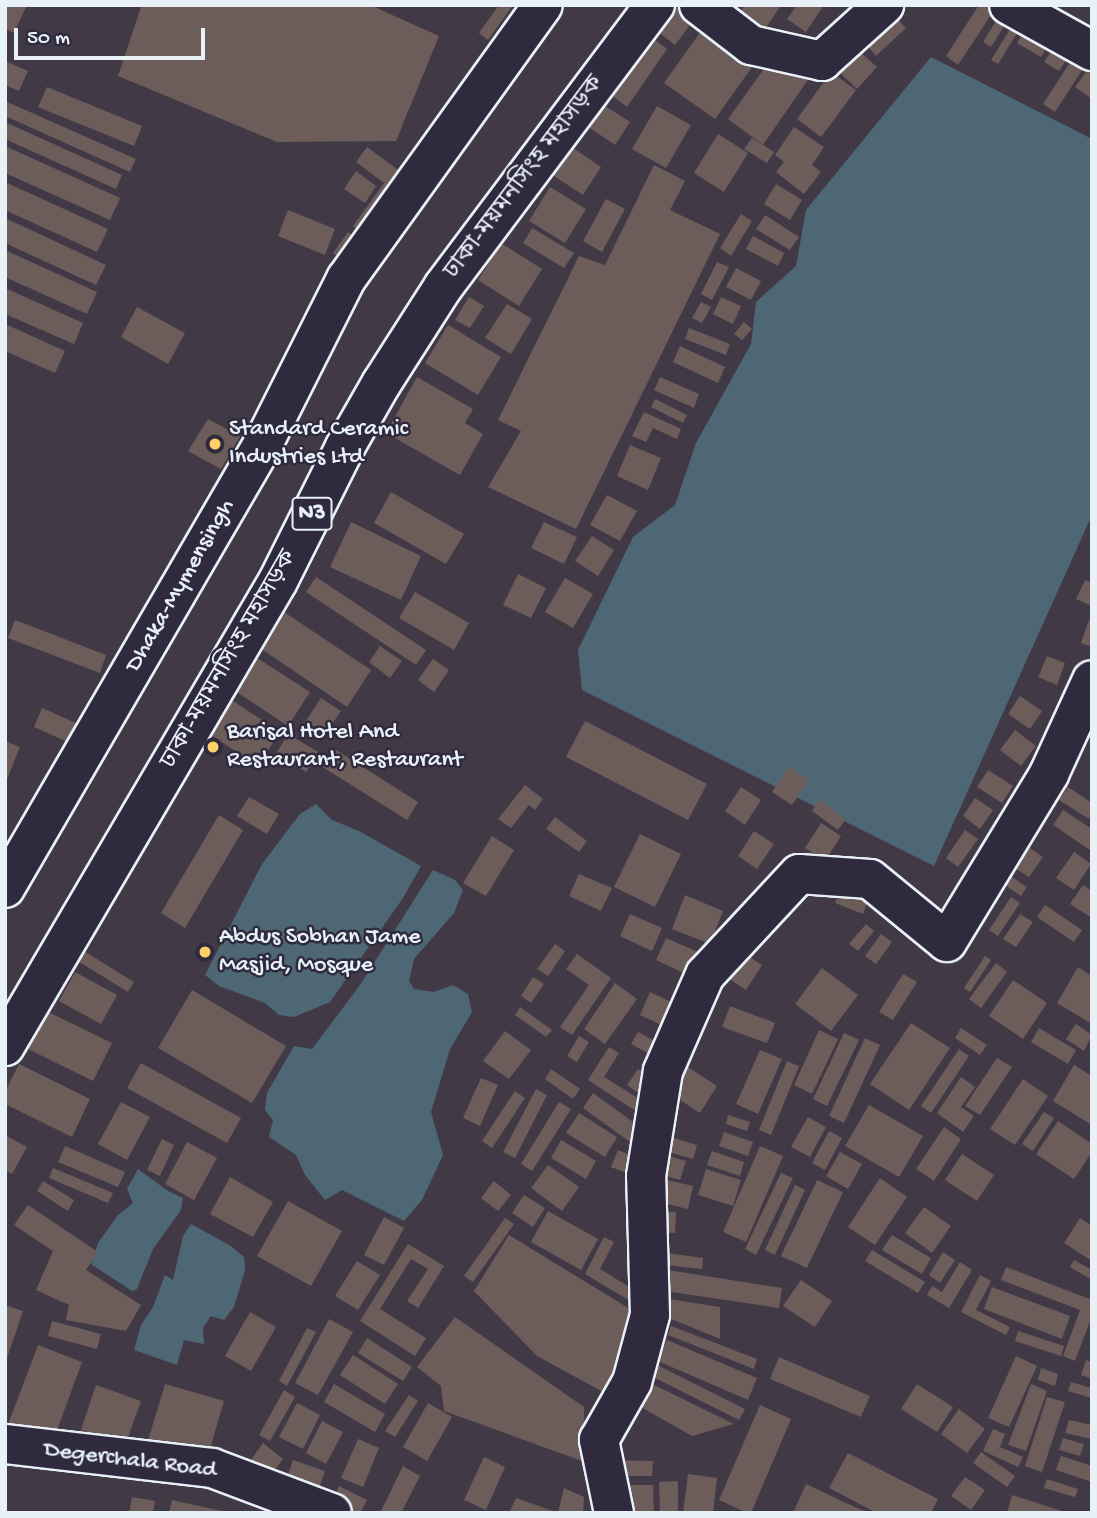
<!DOCTYPE html>
<meta charset="utf-8">
<style>
body{margin:0}
#map{position:relative;width:1097px;height:1518px;overflow:hidden;background:#423946;font-family:"Gochi Hand","Noto Sans Bengali",sans-serif}
div>[style]{position:absolute}
.water>*{inset:0;background:#4d6775}
.building>*{inset:0;background:#6d5d5a}
.roads{filter:drop-shadow(2px 0 #e8f1f8) drop-shadow(-2px 0 #e8f1f8) drop-shadow(0 2px #e8f1f8) drop-shadow(0 -2px #e8f1f8)}
.minor>*{height:38px;margin:-19px;padding:0 19px;transform-origin:19px;border-radius:19px;background:#2f2a3d}
.highway>*{height:38px;margin:-19px;padding:0 19px;transform-origin:19px;border-radius:19px;background:#2f2a3d}
.dots>*{width:19px;height:19px;translate:-50% -50%;box-sizing:border-box;border:4px solid #2f2a3d;border-radius:50%}
span{translate:-50% -50%;white-space:nowrap;text-align:center;line-height:1.15;-webkit-text-stroke:5px #2f2a3d;paint-order:stroke}
.shield-label span{padding:2px 5px;background:#2f2a3d;border:2px solid;border-radius:5px;-webkit-text-stroke-width:0}
.shield-label{font-size:23px;color:#e8f1f8;font-weight:700}
.street-label{font-size:24px;color:#e8f1f8}
.poi-label{font-size:24px;color:#e8f1f8}
.left{translate:0 -50%;text-align:left}
.frame{position:absolute;inset:0;border:7px solid #e8f1f8;pointer-events:none}
.scale{position:absolute;left:14px;top:28px;width:191px;height:32px;box-sizing:border-box;border:4px solid #e8f1f8;border-top:0;padding-left:9px;font-size:21px;line-height:24px;white-space:nowrap;color:#e8f1f8;-webkit-text-stroke:5px #2f2a3d;paint-order:stroke}
</style>
<div id="map">
<div class="water">
<i style="clip-path:polygon(931px 57px,1092px 139px,1092px 515px,934px 866px,582px 690px,578px 650px,633px 537px,675px 505px,696px 443px,751px 344px,756px 302px,796px 266px,806px 210px)"></i>
<i style="clip-path:polygon(316px 804px,332px 820px,359px 831px,421px 866px,403px 898px,330px 1002px,294px 1017px,279px 1015px,265px 1003px,219px 986px,205px 975px,262px 864px,300px 814px)"></i>
<i style="clip-path:polygon(433px 870px,455px 880px,463px 890px,454px 913px,414px 959px,409px 981px,414px 989px,434px 992px,453px 985px,468px 994px,472px 1012px,450px 1049px,431px 1112px,443px 1155px,422px 1200px,404px 1221px,342px 1190px,325px 1200px,305px 1175px,296px 1155px,269px 1137px,273px 1120px,265px 1110px,267px 1093px,294px 1046px,312px 1049px,360px 985px)"></i>
<i style="clip-path:polygon(138px 1169px,168px 1191px,183px 1198px,181px 1210px,153px 1249px,137px 1289px,132px 1291px,91px 1264px,98px 1243px,118px 1215px,133px 1203px,127px 1189px)"></i>
<i style="clip-path:polygon(191px 1224px,231px 1246px,244px 1257px,245px 1270px,234px 1307px,224px 1320px,211px 1316px,203px 1328px,204px 1344px,184px 1340px,177px 1365px,134px 1350px,141px 1325px,153px 1307px,165px 1275px,173px 1280px,183px 1236px)"></i>
</div>
<div class="building">
<i style="clip-path:polygon(5px 5px,27px 5px,14px 33px,5px 29px)"></i>
<i style="clip-path:polygon(136px 5px,370px 5px,439px 36px,396px 141px,277px 142px,118px 76px,141px 7px)"></i>
<i style="clip-path:polygon(499px 5px,513px 5px,488px 40px,479px 33px)"></i>
<i style="clip-path:polygon(663px 5px,689px 5px,699px 13px,675px 45px,649px 25px)"></i>
<i style="clip-path:polygon(745px 5px,781px 5px,760px 37px,735px 20px)"></i>
<i style="clip-path:polygon(797px 5px,824px 5px,806px 32px,787px 19px)"></i>
<i style="clip-path:polygon(979px 5px,995px 9px,958px 65px,946px 56px)"></i>
<i style="clip-path:polygon(1001px 13px,1009px 18px,991px 47px,983px 42px)"></i>
<i style="clip-path:polygon(896px 18px,906px 28px,876px 56px,867px 45px)"></i>
<i style="clip-path:polygon(1015px 21px,1022px 25px,998px 64px,991px 60px)"></i>
<i style="clip-path:polygon(704px 27px,755px 63px,715px 119px,664px 83px)"></i>
<i style="clip-path:polygon(1026px 27px,1050px 42px,1041px 57px,1017px 43px)"></i>
<i style="clip-path:polygon(641px 29px,667px 49px,627px 107px,598px 85px)"></i>
<i style="clip-path:polygon(1058px 41px,1073px 50px,1059px 71px,1044px 62px)"></i>
<i style="clip-path:polygon(858px 50px,877px 67px,857px 89px,836px 69px)"></i>
<i style="clip-path:polygon(1076px 53px,1088px 61px,1055px 112px,1043px 104px)"></i>
<i style="clip-path:polygon(5px 61px,28px 71px,19px 91px,5px 85px)"></i>
<i style="clip-path:polygon(769px 62px,814px 71px,763px 145px,728px 119px)"></i>
<i style="clip-path:polygon(1092px 64px,1092px 99px,1075px 87px)"></i>
<i style="clip-path:polygon(831px 72px,856px 90px,821px 137px,797px 119px)"></i>
<i style="clip-path:polygon(47px 87px,142px 126px,134px 146px,38px 107px)"></i>
<i style="clip-path:polygon(5px 101px,136px 159px,130px 172px,5px 116px)"></i>
<i style="clip-path:polygon(599px 102px,630px 122px,615px 145px,584px 124px)"></i>
<i style="clip-path:polygon(657px 106px,691px 125px,666px 168px,632px 149px)"></i>
<i style="clip-path:polygon(5px 122px,122px 175px,116px 189px,5px 139px)"></i>
<i style="clip-path:polygon(794px 127px,824px 147px,812px 165px,821px 172px,804px 194px,776px 172px,784px 162px,775px 155px)"></i>
<i style="clip-path:polygon(718px 134px,748px 153px,724px 192px,694px 173px)"></i>
<i style="clip-path:polygon(752px 138px,774px 152px,767px 163px,744px 149px)"></i>
<i style="clip-path:polygon(5px 146px,120px 198px,110px 220px,5px 173px)"></i>
<i style="clip-path:polygon(570px 146px,601px 167px,583px 195px,551px 174px)"></i>
<i style="clip-path:polygon(367px 147px,408px 177px,365px 236px,353px 226px,384px 183px,356px 162px)"></i>
<i style="clip-path:polygon(654px 165px,685px 181px,670px 210px,720px 234px,576px 529px,488px 487px,521px 431px,498px 420px,579px 256px,605px 265px)"></i>
<i style="clip-path:polygon(356px 171px,376px 186px,365px 203px,344px 189px)"></i>
<i style="clip-path:polygon(5px 182px,108px 229px,97px 252px,5px 210px)"></i>
<i style="clip-path:polygon(776px 184px,802px 200px,790px 220px,764px 204px)"></i>
<i style="clip-path:polygon(550px 187px,586px 209px,565px 243px,529px 221px)"></i>
<i style="clip-path:polygon(606px 199px,625px 209px,602px 252px,583px 241px)"></i>
<i style="clip-path:polygon(288px 210px,335px 229px,325px 255px,278px 236px)"></i>
<i style="clip-path:polygon(741px 214px,752px 221px,731px 256px,720px 248px)"></i>
<i style="clip-path:polygon(765px 215px,799px 237px,790px 250px,756px 229px)"></i>
<i style="clip-path:polygon(5px 218px,106px 265px,96px 285px,5px 243px)"></i>
<i style="clip-path:polygon(532px 228px,574px 253px,564px 268px,523px 243px)"></i>
<i style="clip-path:polygon(348px 232px,366px 246px,351px 266px,333px 253px)"></i>
<i style="clip-path:polygon(753px 236px,784px 253px,778px 266px,746px 249px)"></i>
<i style="clip-path:polygon(501px 243px,542px 269px,519px 306px,478px 280px)"></i>
<i style="clip-path:polygon(5px 250px,97px 292px,87px 314px,5px 277px)"></i>
<i style="clip-path:polygon(717px 262px,729px 267px,712px 300px,701px 294px)"></i>
<i style="clip-path:polygon(736px 268px,761px 281px,751px 300px,726px 287px)"></i>
<i style="clip-path:polygon(5px 288px,83px 323px,74px 344px,5px 314px)"></i>
<i style="clip-path:polygon(469px 297px,484px 306px,470px 328px,455px 320px)"></i>
<i style="clip-path:polygon(721px 297px,741px 306px,733px 324px,713px 314px)"></i>
<i style="clip-path:polygon(701px 302px,711px 307px,702px 323px,692px 318px)"></i>
<i style="clip-path:polygon(507px 304px,532px 319px,511px 354px,485px 338px)"></i>
<i style="clip-path:polygon(137px 307px,185px 333px,168px 364px,121px 337px)"></i>
<i style="clip-path:polygon(744px 322px,752px 329px,742px 340px,734px 334px)"></i>
<i style="clip-path:polygon(5px 324px,65px 351px,55px 373px,5px 351px)"></i>
<i style="clip-path:polygon(448px 325px,501px 357px,478px 395px,425px 363px)"></i>
<i style="clip-path:polygon(689px 328px,730px 344px,726px 355px,685px 339px)"></i>
<i style="clip-path:polygon(680px 346px,725px 367px,718px 383px,673px 362px)"></i>
<i style="clip-path:polygon(417px 377px,473px 409px,465px 423px,483px 434px,460px 475px,386px 433px)"></i>
<i style="clip-path:polygon(660px 377px,699px 394px,694px 408px,654px 390px)"></i>
<i style="clip-path:polygon(655px 399px,687px 415px,683px 423px,651px 407px)"></i>
<i style="clip-path:polygon(644px 412px,681px 429px,677px 439px,653px 428px,646px 442px,632px 436px)"></i>
<i style="clip-path:polygon(208px 419px,240px 436px,221px 469px,188px 451px)"></i>
<i style="clip-path:polygon(630px 445px,661px 458px,648px 490px,617px 476px)"></i>
<i style="clip-path:polygon(391px 492px,464px 534px,446px 564px,374px 523px)"></i>
<i style="clip-path:polygon(607px 495px,637px 511px,620px 541px,590px 525px)"></i>
<i style="clip-path:polygon(351px 522px,421px 556px,401px 600px,330px 567px)"></i>
<i style="clip-path:polygon(544px 522px,577px 537px,564px 564px,531px 548px)"></i>
<i style="clip-path:polygon(592px 536px,614px 550px,598px 576px,575px 561px)"></i>
<i style="clip-path:polygon(518px 574px,546px 588px,531px 618px,503px 605px)"></i>
<i style="clip-path:polygon(316px 577px,426px 650px,416px 665px,306px 592px)"></i>
<i style="clip-path:polygon(565px 578px,593px 594px,573px 628px,545px 612px)"></i>
<i style="clip-path:polygon(1085px 580px,1092px 583px,1092px 606px,1076px 599px)"></i>
<i style="clip-path:polygon(415px 592px,469px 623px,454px 650px,399px 618px)"></i>
<i style="clip-path:polygon(278px 608px,371px 670px,347px 707px,254px 644px)"></i>
<i style="clip-path:polygon(15px 620px,106px 655px,100px 673px,8px 638px)"></i>
<i style="clip-path:polygon(1089px 620px,1092px 621px,1092px 647px,1081px 643px)"></i>
<i style="clip-path:polygon(380px 646px,402px 661px,390px 678px,369px 662px)"></i>
<i style="clip-path:polygon(254px 656px,310px 692px,288px 726px,232px 689px)"></i>
<i style="clip-path:polygon(1047px 656px,1065px 663px,1057px 685px,1038px 677px)"></i>
<i style="clip-path:polygon(433px 659px,449px 670px,434px 692px,418px 680px)"></i>
<i style="clip-path:polygon(224px 695px,280px 732px,258px 766px,202px 729px)"></i>
<i style="clip-path:polygon(1020px 696px,1042px 711px,1030px 729px,1008px 714px)"></i>
<i style="clip-path:polygon(321px 698px,341px 711px,321px 740px,302px 727px)"></i>
<i style="clip-path:polygon(42px 708px,76px 723px,68px 742px,34px 727px)"></i>
<i style="clip-path:polygon(585px 721px,707px 784px,688px 820px,566px 757px)"></i>
<i style="clip-path:polygon(1015px 730px,1036px 746px,1021px 766px,1000px 750px)"></i>
<i style="clip-path:polygon(288px 734px,318px 752px,306px 772px,276px 754px)"></i>
<i style="clip-path:polygon(5px 741px,20px 747px,5px 784px)"></i>
<i style="clip-path:polygon(333px 748px,418px 802px,407px 820px,321px 766px)"></i>
<i style="clip-path:polygon(789px 767px,809px 780px,792px 805px,772px 792px)"></i>
<i style="clip-path:polygon(988px 770px,1013px 786px,1002px 803px,977px 787px)"></i>
<i style="clip-path:polygon(525px 785px,543px 799px,535px 810px,529px 805px,511px 828px,498px 819px)"></i>
<i style="clip-path:polygon(741px 787px,761px 800px,745px 825px,725px 811px)"></i>
<i style="clip-path:polygon(1068px 787px,1092px 803px,1089px 819px,1059px 800px)"></i>
<i style="clip-path:polygon(249px 797px,279px 814px,267px 834px,237px 816px)"></i>
<i style="clip-path:polygon(975px 798px,993px 810px,980px 829px,963px 816px)"></i>
<i style="clip-path:polygon(819px 800px,846px 819px,838px 830px,812px 811px)"></i>
<i style="clip-path:polygon(1063px 810px,1092px 829px,1090px 850px,1053px 825px)"></i>
<i style="clip-path:polygon(219px 815px,243px 830px,185px 928px,161px 913px)"></i>
<i style="clip-path:polygon(555px 817px,587px 841px,579px 852px,546px 829px)"></i>
<i style="clip-path:polygon(821px 823px,841px 836px,825px 861px,805px 848px)"></i>
<i style="clip-path:polygon(965px 830px,978px 839px,958px 867px,946px 858px)"></i>
<i style="clip-path:polygon(754px 831px,774px 844px,757px 869px,738px 856px)"></i>
<i style="clip-path:polygon(640px 834px,681px 854px,655px 907px,614px 887px)"></i>
<i style="clip-path:polygon(492px 836px,514px 850px,486px 896px,463px 883px)"></i>
<i style="clip-path:polygon(1018px 840px,1043px 857px,1029px 877px,1004px 861px)"></i>
<i style="clip-path:polygon(1074px 852px,1091px 864px,1074px 890px,1056px 878px)"></i>
<i style="clip-path:polygon(1001px 870px,1027px 887px,1021px 896px,995px 878px)"></i>
<i style="clip-path:polygon(579px 874px,612px 888px,601px 911px,569px 896px)"></i>
<i style="clip-path:polygon(844px 881px,871px 892px,863px 914px,835px 903px)"></i>
<i style="clip-path:polygon(1083px 885px,1092px 891px,1092px 918px,1070px 904px)"></i>
<i style="clip-path:polygon(685px 895px,723px 911px,710px 944px,672px 929px)"></i>
<i style="clip-path:polygon(1011px 897px,1020px 903px,998px 936px,989px 930px)"></i>
<i style="clip-path:polygon(1045px 905px,1082px 930px,1074px 942px,1037px 917px)"></i>
<i style="clip-path:polygon(630px 914px,662px 928px,652px 951px,620px 936px)"></i>
<i style="clip-path:polygon(1020px 914px,1033px 922px,1016px 947px,1003px 939px)"></i>
<i style="clip-path:polygon(866px 924px,874px 931px,858px 951px,849px 944px)"></i>
<i style="clip-path:polygon(881px 934px,892px 942px,876px 964px,865px 956px)"></i>
<i style="clip-path:polygon(666px 938px,698px 952px,688px 975px,656px 960px)"></i>
<i style="clip-path:polygon(555px 944px,565px 951px,548px 976px,537px 969px)"></i>
<i style="clip-path:polygon(79px 948px,134px 982px,128px 992px,73px 958px)"></i>
<i style="clip-path:polygon(742px 952px,762px 965px,746px 990px,726px 977px)"></i>
<i style="clip-path:polygon(577px 954px,611px 978px,572px 1035px,560px 1027px,589px 985px,566px 969px)"></i>
<i style="clip-path:polygon(985px 956px,991px 960px,970px 992px,964px 988px)"></i>
<i style="clip-path:polygon(996px 963px,1007px 972px,981px 1008px,969px 999px)"></i>
<i style="clip-path:polygon(1078px 967px,1092px 976px,1092px 1024px,1057px 1003px)"></i>
<i style="clip-path:polygon(822px 968px,858px 995px,831px 1031px,795px 1004px)"></i>
<i style="clip-path:polygon(75px 972px,117px 995px,101px 1024px,59px 1001px)"></i>
<i style="clip-path:polygon(903px 974px,917px 982px,893px 1020px,879px 1012px)"></i>
<i style="clip-path:polygon(533px 977px,544px 984px,531px 1003px,521px 996px)"></i>
<i style="clip-path:polygon(1013px 980px,1047px 1003px,1023px 1039px,989px 1016px)"></i>
<i style="clip-path:polygon(615px 983px,637px 999px,605px 1044px,584px 1029px)"></i>
<i style="clip-path:polygon(192px 990px,286px 1046px,252px 1103px,158px 1048px)"></i>
<i style="clip-path:polygon(650px 992px,682px 1007px,672px 1030px,640px 1015px)"></i>
<i style="clip-path:polygon(730px 1006px,775px 1023px,767px 1043px,722px 1027px)"></i>
<i style="clip-path:polygon(520px 1007px,552px 1030px,546px 1037px,515px 1015px)"></i>
<i style="clip-path:polygon(40px 1008px,112px 1043px,93px 1081px,22px 1046px)"></i>
<i style="clip-path:polygon(911px 1023px,950px 1048px,909px 1110px,870px 1084px)"></i>
<i style="clip-path:polygon(1076px 1024px,1092px 1035px,1084px 1051px,1066px 1039px)"></i>
<i style="clip-path:polygon(961px 1028px,987px 1045px,980px 1055px,955px 1038px)"></i>
<i style="clip-path:polygon(1039px 1028px,1076px 1050px,1068px 1064px,1031px 1042px)"></i>
<i style="clip-path:polygon(819px 1030px,838px 1039px,812px 1094px,794px 1085px)"></i>
<i style="clip-path:polygon(505px 1031px,531px 1050px,509px 1079px,483px 1061px)"></i>
<i style="clip-path:polygon(638px 1032px,662px 1045px,655px 1057px,631px 1044px)"></i>
<i style="clip-path:polygon(844px 1033px,859px 1040px,827px 1106px,813px 1099px)"></i>
<i style="clip-path:polygon(579px 1036px,589px 1042px,577px 1062px,567px 1056px)"></i>
<i style="clip-path:polygon(865px 1038px,880px 1045px,844px 1123px,829px 1116px)"></i>
<i style="clip-path:polygon(609px 1047px,619px 1053px,604px 1077px,641px 1100px,634px 1110px,588px 1080px)"></i>
<i style="clip-path:polygon(959px 1049px,969px 1056px,931px 1113px,921px 1106px)"></i>
<i style="clip-path:polygon(760px 1050px,782px 1059px,758px 1114px,736px 1104px)"></i>
<i style="clip-path:polygon(997px 1058px,1012px 1067px,980px 1115px,965px 1106px)"></i>
<i style="clip-path:polygon(787px 1061px,799px 1066px,771px 1135px,759px 1130px)"></i>
<i style="clip-path:polygon(141px 1063px,241px 1118px,227px 1143px,127px 1088px)"></i>
<i style="clip-path:polygon(19px 1064px,90px 1099px,72px 1137px,5px 1104px,5px 1092px)"></i>
<i style="clip-path:polygon(1074px 1065px,1092px 1076px,1090px 1124px,1053px 1101px)"></i>
<i style="clip-path:polygon(686px 1066px,717px 1086px,700px 1113px,668px 1092px)"></i>
<i style="clip-path:polygon(551px 1069px,580px 1089px,573px 1099px,545px 1079px)"></i>
<i style="clip-path:polygon(638px 1069px,653px 1080px,641px 1095px,627px 1085px)"></i>
<i style="clip-path:polygon(961px 1077px,975px 1087px,961px 1107px,974px 1116px,963px 1132px,937px 1113px)"></i>
<i style="clip-path:polygon(481px 1078px,498px 1085px,480px 1126px,463px 1118px)"></i>
<i style="clip-path:polygon(1023px 1079px,1048px 1096px,1015px 1145px,990px 1129px)"></i>
<i style="clip-path:polygon(536px 1089px,547px 1095px,515px 1158px,503px 1152px)"></i>
<i style="clip-path:polygon(515px 1091px,525px 1098px,492px 1148px,482px 1141px)"></i>
<i style="clip-path:polygon(593px 1093px,644px 1130px,634px 1145px,583px 1108px)"></i>
<i style="clip-path:polygon(121px 1102px,150px 1117px,127px 1160px,98px 1144px)"></i>
<i style="clip-path:polygon(559px 1102px,571px 1109px,532px 1171px,521px 1164px)"></i>
<i style="clip-path:polygon(869px 1105px,923px 1136px,899px 1177px,845px 1146px)"></i>
<i style="clip-path:polygon(1044px 1112px,1054px 1118px,1033px 1151px,1022px 1144px)"></i>
<i style="clip-path:polygon(579px 1113px,617px 1137px,605px 1157px,566px 1133px)"></i>
<i style="clip-path:polygon(728px 1115px,750px 1122px,747px 1131px,726px 1124px)"></i>
<i style="clip-path:polygon(808px 1117px,826px 1127px,810px 1157px,791px 1147px)"></i>
<i style="clip-path:polygon(1058px 1121px,1092px 1144px,1092px 1152px,1074px 1179px,1036px 1154px)"></i>
<i style="clip-path:polygon(944px 1127px,961px 1139px,934px 1181px,916px 1169px)"></i>
<i style="clip-path:polygon(829px 1131px,842px 1138px,825px 1170px,812px 1163px)"></i>
<i style="clip-path:polygon(724px 1132px,753px 1142px,748px 1156px,719px 1146px)"></i>
<i style="clip-path:polygon(5px 1135px,27px 1147px,12px 1174px,5px 1170px)"></i>
<i style="clip-path:polygon(667px 1136px,697px 1145px,693px 1159px,662px 1150px)"></i>
<i style="clip-path:polygon(162px 1139px,174px 1145px,160px 1176px,147px 1170px)"></i>
<i style="clip-path:polygon(561px 1140px,596px 1161px,586px 1179px,551px 1158px)"></i>
<i style="clip-path:polygon(187px 1142px,217px 1158px,194px 1200px,165px 1184px)"></i>
<i style="clip-path:polygon(65px 1146px,125px 1172px,118px 1187px,58px 1162px)"></i>
<i style="clip-path:polygon(760px 1146px,783px 1156px,746px 1242px,723px 1232px)"></i>
<i style="clip-path:polygon(618px 1150px,638px 1158px,632px 1175px,611px 1167px)"></i>
<i style="clip-path:polygon(712px 1151px,744px 1162px,740px 1176px,707px 1165px)"></i>
<i style="clip-path:polygon(840px 1152px,862px 1164px,848px 1189px,826px 1176px)"></i>
<i style="clip-path:polygon(661px 1154px,686px 1161px,680px 1180px,656px 1173px)"></i>
<i style="clip-path:polygon(962px 1154px,994px 1175px,977px 1201px,945px 1180px)"></i>
<i style="clip-path:polygon(548px 1165px,579px 1187px,562px 1211px,531px 1188px)"></i>
<i style="clip-path:polygon(53px 1168px,113px 1193px,108px 1203px,49px 1178px)"></i>
<i style="clip-path:polygon(706px 1169px,741px 1180px,733px 1206px,698px 1195px)"></i>
<i style="clip-path:polygon(781px 1173px,793px 1178px,756px 1255px,745px 1249px)"></i>
<i style="clip-path:polygon(230px 1177px,273px 1202px,253px 1237px,210px 1214px)"></i>
<i style="clip-path:polygon(659px 1178px,693px 1186px,688px 1209px,654px 1201px)"></i>
<i style="clip-path:polygon(880px 1178px,907px 1197px,875px 1245px,848px 1227px)"></i>
<i style="clip-path:polygon(817px 1180px,843px 1192px,807px 1268px,781px 1256px)"></i>
<i style="clip-path:polygon(43px 1181px,74px 1200px,68px 1211px,37px 1191px)"></i>
<i style="clip-path:polygon(494px 1181px,511px 1195px,498px 1211px,481px 1198px)"></i>
<i style="clip-path:polygon(795px 1185px,805px 1190px,775px 1255px,765px 1250px)"></i>
<i style="clip-path:polygon(524px 1195px,545px 1208px,533px 1227px,512px 1213px)"></i>
<i style="clip-path:polygon(288px 1201px,342px 1231px,311px 1286px,257px 1256px)"></i>
<i style="clip-path:polygon(28px 1205px,98px 1252px,86px 1270px,141px 1305px,126px 1331px,66px 1320px,69px 1305px,36px 1290px,53px 1251px,14px 1225px)"></i>
<i style="clip-path:polygon(924px 1207px,951px 1226px,932px 1253px,905px 1233px)"></i>
<i style="clip-path:polygon(548px 1211px,598px 1239px,581px 1270px,531px 1242px)"></i>
<i style="clip-path:polygon(654px 1211px,676px 1212px,675px 1233px,653px 1232px)"></i>
<i style="clip-path:polygon(384px 1217px,404px 1228px,384px 1265px,364px 1255px)"></i>
<i style="clip-path:polygon(505px 1218px,514px 1224px,473px 1282px,464px 1276px)"></i>
<i style="clip-path:polygon(1080px 1218px,1092px 1226px,1092px 1261px,1064px 1243px)"></i>
<i style="clip-path:polygon(509px 1235px,638px 1314px,614px 1398px,537px 1356px,474px 1291px)"></i>
<i style="clip-path:polygon(892px 1235px,931px 1258px,922px 1274px,882px 1250px)"></i>
<i style="clip-path:polygon(604px 1237px,614px 1242px,600px 1269px,636px 1291px,630px 1301px,585px 1274px)"></i>
<i style="clip-path:polygon(408px 1244px,444px 1266px,418px 1308px,407px 1301px,428px 1269px,411px 1259px,380px 1309px,426px 1338px,415px 1356px,360px 1321px)"></i>
<i style="clip-path:polygon(872px 1250px,925px 1282px,918px 1293px,865px 1261px)"></i>
<i style="clip-path:polygon(943px 1252px,955px 1260px,940px 1283px,929px 1275px)"></i>
<i style="clip-path:polygon(667px 1253px,703px 1258px,702px 1269px,666px 1265px)"></i>
<i style="clip-path:polygon(1074px 1260px,1092px 1270px,1092px 1280px,1070px 1267px)"></i>
<i style="clip-path:polygon(357px 1261px,380px 1275px,358px 1310px,335px 1296px)"></i>
<i style="clip-path:polygon(960px 1262px,972px 1270px,949px 1308px,927px 1295px,932px 1286px,942px 1292px)"></i>
<i style="clip-path:polygon(1006px 1267px,1092px 1300px,1092px 1316px,1075px 1361px,1063px 1356px,1080px 1310px,1001px 1280px)"></i>
<i style="clip-path:polygon(668px 1270px,782px 1288px,779px 1308px,665px 1291px)"></i>
<i style="clip-path:polygon(980px 1275px,991px 1281px,976px 1310px,1010px 1327px,1006px 1335px,961px 1312px)"></i>
<i style="clip-path:polygon(801px 1280px,832px 1301px,815px 1327px,783px 1306px)"></i>
<i style="clip-path:polygon(992px 1287px,1070px 1316px,1062px 1339px,984px 1309px)"></i>
<i style="clip-path:polygon(669px 1299px,720px 1307px,720px 1339px,664px 1316px)"></i>
<i style="clip-path:polygon(5px 1305px,23px 1311px,6px 1361px,5px 1361px)"></i>
<i style="clip-path:polygon(250px 1312px,276px 1327px,251px 1371px,225px 1356px)"></i>
<i style="clip-path:polygon(455px 1317px,584px 1407px,585px 1462px,444px 1411px,441px 1386px,417px 1367px)"></i>
<i style="clip-path:polygon(329px 1319px,353px 1332px,318px 1395px,295px 1383px)"></i>
<i style="clip-path:polygon(52px 1321px,101px 1334px,97px 1349px,48px 1336px)"></i>
<i style="clip-path:polygon(671px 1326px,757px 1359px,754px 1369px,668px 1335px)"></i>
<i style="clip-path:polygon(307px 1328px,316px 1332px,287px 1386px,279px 1381px)"></i>
<i style="clip-path:polygon(1018px 1331px,1064px 1346px,1061px 1356px,1015px 1341px)"></i>
<i style="clip-path:polygon(367px 1338px,412px 1367px,403px 1381px,358px 1353px)"></i>
<i style="clip-path:polygon(667px 1340px,757px 1378px,748px 1400px,658px 1361px)"></i>
<i style="clip-path:polygon(38px 1345px,82px 1362px,52px 1444px,7px 1427px)"></i>
<i style="clip-path:polygon(353px 1355px,398px 1384px,385px 1404px,340px 1375px)"></i>
<i style="clip-path:polygon(1016px 1356px,1037px 1366px,1009px 1427px,988px 1418px)"></i>
<i style="clip-path:polygon(779px 1357px,870px 1396px,861px 1417px,770px 1379px)"></i>
<i style="clip-path:polygon(1086px 1360px,1092px 1362px,1092px 1379px,1081px 1375px)"></i>
<i style="clip-path:polygon(655px 1364px,745px 1409px,739px 1420px,649px 1375px)"></i>
<i style="clip-path:polygon(1041px 1368px,1058px 1374px,1055px 1386px,1038px 1380px)"></i>
<i style="clip-path:polygon(644px 1380px,734px 1424px,692px 1436px,632px 1402px)"></i>
<i style="clip-path:polygon(1071px 1382px,1092px 1388px,1092px 1398px,1068px 1391px)"></i>
<i style="clip-path:polygon(165px 1384px,224px 1401px,206px 1462px,147px 1444px)"></i>
<i style="clip-path:polygon(334px 1384px,385px 1414px,375px 1432px,324px 1402px)"></i>
<i style="clip-path:polygon(917px 1384px,953px 1407px,937px 1432px,901px 1409px)"></i>
<i style="clip-path:polygon(1031px 1384px,1047px 1391px,1026px 1451px,1008px 1445px)"></i>
<i style="clip-path:polygon(96px 1385px,141px 1401px,125px 1446px,81px 1430px)"></i>
<i style="clip-path:polygon(284px 1390px,295px 1397px,270px 1441px,259px 1435px)"></i>
<i style="clip-path:polygon(409px 1395px,418px 1401px,395px 1437px,385px 1431px)"></i>
<i style="clip-path:polygon(1047px 1397px,1065px 1402px,1042px 1472px,1025px 1466px)"></i>
<i style="clip-path:polygon(297px 1403px,320px 1415px,303px 1449px,279px 1437px)"></i>
<i style="clip-path:polygon(428px 1403px,452px 1417px,427px 1461px,403px 1447px)"></i>
<i style="clip-path:polygon(760px 1405px,791px 1419px,751px 1513px,747px 1513px,719px 1500px)"></i>
<i style="clip-path:polygon(959px 1409px,985px 1429px,967px 1453px,941px 1434px)"></i>
<i style="clip-path:polygon(1069px 1420px,1092px 1425px,1092px 1439px,1065px 1433px)"></i>
<i style="clip-path:polygon(322px 1421px,343px 1432px,326px 1464px,306px 1453px)"></i>
<i style="clip-path:polygon(993px 1429px,1005px 1434px,1000px 1447px,1023px 1457px,1018px 1467px,983px 1451px)"></i>
<i style="clip-path:polygon(1063px 1438px,1084px 1444px,1080px 1456px,1059px 1450px)"></i>
<i style="clip-path:polygon(358px 1439px,379px 1448px,363px 1487px,341px 1478px)"></i>
<i style="clip-path:polygon(263px 1443px,283px 1459px,271px 1475px,251px 1460px)"></i>
<i style="clip-path:polygon(981px 1452px,1015px 1476px,1007px 1487px,973px 1463px)"></i>
<i style="clip-path:polygon(848px 1453px,938px 1499px,931px 1513px,877px 1513px,829px 1488px)"></i>
<i style="clip-path:polygon(1061px 1456px,1092px 1466px,1092px 1482px,1056px 1470px)"></i>
<i style="clip-path:polygon(484px 1457px,505px 1467px,486px 1510px,464px 1500px)"></i>
<i style="clip-path:polygon(293px 1460px,325px 1471px,318px 1492px,286px 1481px)"></i>
<i style="clip-path:polygon(611px 1460px,653px 1461px,652px 1476px,611px 1476px)"></i>
<i style="clip-path:polygon(403px 1466px,420px 1476px,401px 1513px,380px 1513px)"></i>
<i style="clip-path:polygon(688px 1474px,717px 1478px,713px 1513px,683px 1513px)"></i>
<i style="clip-path:polygon(965px 1477px,985px 1490px,971px 1510px,951px 1496px)"></i>
<i style="clip-path:polygon(1047px 1479px,1078px 1489px,1075px 1497px,1044px 1488px)"></i>
<i style="clip-path:polygon(678px 1481px,678px 1513px,660px 1513px,659px 1482px)"></i>
<i style="clip-path:polygon(806px 1484px,846px 1503px,869px 1513px,793px 1513px)"></i>
<i style="clip-path:polygon(624px 1485px,653px 1485px,654px 1512px,625px 1513px)"></i>
<i style="clip-path:polygon(339px 1486px,367px 1500px,360px 1513px,350px 1513px,331px 1504px)"></i>
<i style="clip-path:polygon(564px 1488px,584px 1497px,583px 1513px,558px 1513px)"></i>
<i style="clip-path:polygon(1012px 1495px,1065px 1512px,1065px 1513px,1007px 1513px)"></i>
<i style="clip-path:polygon(132px 1497px,155px 1501px,153px 1513px,129px 1513px)"></i>
<i style="clip-path:polygon(516px 1498px,556px 1512px,556px 1513px,509px 1513px)"></i>
<i style="clip-path:polygon(172px 1500px,226px 1512px,226px 1513px,169px 1513px)"></i>
</div>
<div class="roads">
<div class="minor">
<i style="left:699px;top:5px;width:66px;rotate:37.6deg"></i>
<i style="left:751px;top:45px;width:73px;rotate:12.7deg"></i>
<i style="left:822px;top:61px;width:84px;rotate:-42.1deg"></i>
<i style="left:1009px;top:5px;width:95px;rotate:29deg"></i>
<i style="left:5px;top:1444px;width:208px;rotate:6.6deg"></i>
<i style="left:212px;top:1468px;width:128px;rotate:20.6deg"></i>
<i style="left:614px;top:1513px;width:75px;rotate:-101.6deg"></i>
<i style="left:599px;top:1440px;width:67px;rotate:-60.4deg"></i>
<i style="left:632px;top:1382px;width:69px;rotate:-75deg"></i>
<i style="left:650px;top:1315px;width:139px;rotate:-91.6deg"></i>
<i style="left:646px;top:1176px;width:106px;rotate:-80.8deg"></i>
<i style="left:663px;top:1071px;width:105px;rotate:-66.4deg"></i>
<i style="left:705px;top:975px;width:138px;rotate:-47.1deg"></i>
<i style="left:799px;top:874px;width:71px;rotate:4deg"></i>
<i style="left:870px;top:879px;width:99px;rotate:39.3deg"></i>
<i style="left:947px;top:942px;width:197px;rotate:-58.7deg"></i>
<i style="left:1049px;top:774px;width:103px;rotate:-65.4deg"></i>
</div>
<div class="highway">
<i style="left:5px;top:888px;width:514px;rotate:-59.84deg"></i>
<i style="left:263px;top:444px;width:185px;rotate:-63.3deg"></i>
<i style="left:346px;top:279px;width:337px;rotate:-54.3deg"></i>
<i style="left:5px;top:1046px;width:539px;rotate:-59.58deg"></i>
<i style="left:278px;top:581px;width:150px;rotate:-63.4deg"></i>
<i style="left:345px;top:447px;width:73px;rotate:-60.3deg"></i>
<i style="left:381px;top:384px;width:115px;rotate:-57.4deg"></i>
<i style="left:443px;top:287px;width:353px;rotate:-53.1deg"></i>
</div>
</div>
<div class="dots">
<i style="left:215px;top:444px;background:#ffd166"></i>
<i style="left:213px;top:747px;background:#ffd166"></i>
<i style="left:205px;top:952px;background:#ffd166"></i>
</div>
<div class="shield-label">
<span style="left:312px;top:514px">N3</span>
</div>
<div class="street-label">
<span style="left:525px;top:178px;rotate:-53deg">ঢাকা-ময়মনসিংহ মহাসড়ক</span>
<span style="left:181px;top:586px;rotate:-60deg">Dhaka-Mymensingh</span>
<span style="left:230px;top:660px;rotate:-60deg">ঢাকা-ময়মনসিংহ মহাসড়ক</span>
<span style="left:130px;top:1461px;rotate:7deg">Degerchala Road</span>
</div>
<div class="poi-label">
<span class="left" style="left:229px;top:444px">Standard Ceramic<br>Industries Ltd</span>
<span class="left" style="left:227px;top:747px">Barisal Hotel And<br>Restaurant, Restaurant</span>
<span class="left" style="left:219px;top:952px">Abdus Sobhan Jame<br>Masjid, Mosque</span>
</div>
<div class="frame"></div>
<div class="scale">50 m</div>
</div>
